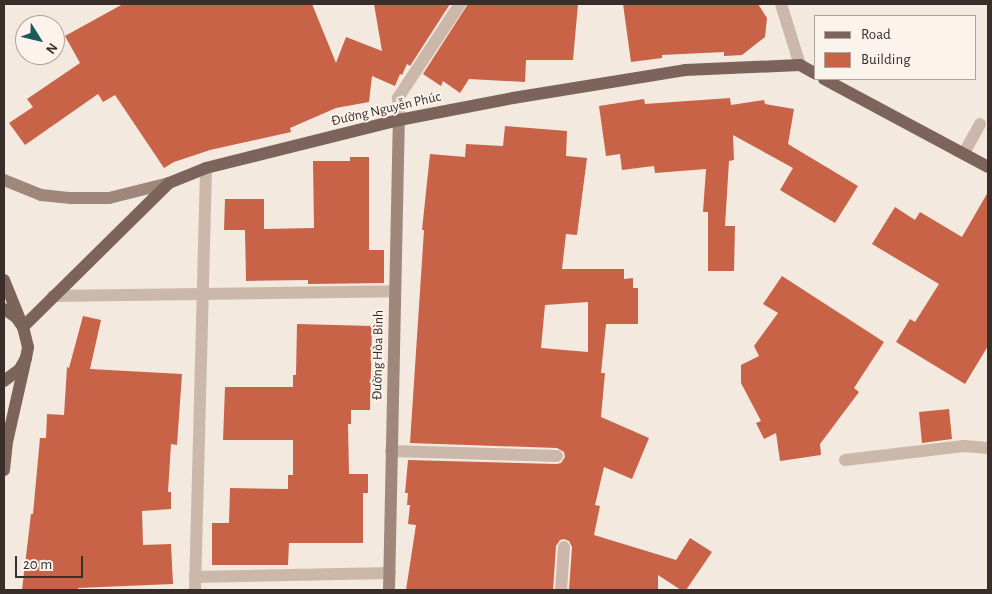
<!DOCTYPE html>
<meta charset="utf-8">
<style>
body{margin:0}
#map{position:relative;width:992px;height:594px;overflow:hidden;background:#f3e9df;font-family:"Alegreya Sans",sans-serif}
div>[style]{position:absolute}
.building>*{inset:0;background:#c86348}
.lane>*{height:12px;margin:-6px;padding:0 6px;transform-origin:6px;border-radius:6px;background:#ccb8aa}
.street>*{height:12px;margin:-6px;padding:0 6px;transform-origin:6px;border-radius:6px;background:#ccb8aa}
.secondary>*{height:12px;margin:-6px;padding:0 6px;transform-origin:6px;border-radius:6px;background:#a0877b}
.primary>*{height:12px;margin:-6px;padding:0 6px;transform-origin:6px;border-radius:6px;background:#7c645b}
span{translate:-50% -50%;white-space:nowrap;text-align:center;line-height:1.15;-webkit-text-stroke:4px #fbf3ec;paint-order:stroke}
.street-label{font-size:14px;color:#392e2a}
.frame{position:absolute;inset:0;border:5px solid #392e2a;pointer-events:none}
.legend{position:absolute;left:814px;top:15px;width:162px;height:65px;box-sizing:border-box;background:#fbf3ec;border:1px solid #ada49e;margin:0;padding:6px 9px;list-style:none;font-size:15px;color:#392e2a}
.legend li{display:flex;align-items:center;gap:10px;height:25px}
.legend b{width:25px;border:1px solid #ada49e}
.north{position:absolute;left:15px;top:15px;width:50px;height:50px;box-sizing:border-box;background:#fbf3ec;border:1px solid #ada49e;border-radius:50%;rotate:126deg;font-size:14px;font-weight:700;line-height:20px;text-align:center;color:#392e2a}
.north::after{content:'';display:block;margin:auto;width:18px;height:22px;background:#1e5a5c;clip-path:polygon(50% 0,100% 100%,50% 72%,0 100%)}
.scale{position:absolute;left:15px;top:556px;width:68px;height:22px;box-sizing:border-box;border:2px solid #392e2a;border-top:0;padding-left:6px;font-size:15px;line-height:18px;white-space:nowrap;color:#392e2a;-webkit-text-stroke:4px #fbf3ec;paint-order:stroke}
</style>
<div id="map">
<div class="building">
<i style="clip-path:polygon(123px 4px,312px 4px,336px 63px,346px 37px,382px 51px,374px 4px,450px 4px,410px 66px,407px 64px,402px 75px,400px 74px,395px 86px,372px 76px,369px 102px,336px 108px,290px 128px,291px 132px,210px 150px,174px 162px,164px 168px,115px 95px,103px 102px,98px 94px,25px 145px,9px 123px,33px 107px,27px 99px,80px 63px,65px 36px)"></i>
<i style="clip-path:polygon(468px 4px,578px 4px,573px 60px,526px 60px,525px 82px,469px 79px,460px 93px,443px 81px,441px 86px,423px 74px)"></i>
<i style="clip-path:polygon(623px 4px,758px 4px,767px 18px,765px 37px,742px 55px,724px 56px,724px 52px,662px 55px,662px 58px,631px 62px)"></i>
<i style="clip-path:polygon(730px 98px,731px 105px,764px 100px,765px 104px,794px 109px,788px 144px,858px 186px,835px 223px,780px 190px,793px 168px,733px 135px,734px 160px,729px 161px,725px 226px,735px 226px,734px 271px,708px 271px,708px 212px,703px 212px,706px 169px,655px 173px,654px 166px,622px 170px,620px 154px,606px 156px,599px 106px,644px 99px,645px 104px)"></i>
<i style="clip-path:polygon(evenodd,505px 126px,567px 131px,566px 156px,587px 158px,577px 235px,566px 234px,562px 269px,624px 269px,624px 279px,633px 278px,633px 288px,638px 288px,638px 324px,606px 324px,601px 373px,605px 373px,601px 417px,649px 438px,632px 479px,604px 467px,595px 505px,600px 506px,594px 535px,676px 560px,690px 538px,712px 552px,686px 590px,681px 590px,658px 575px,658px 590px,569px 590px,572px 547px,569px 541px,564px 539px,560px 540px,556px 546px,553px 590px,406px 590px,416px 525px,408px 524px,410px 505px,407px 505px,408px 493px,405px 493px,408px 460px,557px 464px,561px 463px,565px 457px,564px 452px,557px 448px,410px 443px,424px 230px,422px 230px,430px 154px,465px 157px,466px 144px,503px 146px,505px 126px,588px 302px,588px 352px,541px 348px,545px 305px,588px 302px)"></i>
<i style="clip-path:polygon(350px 157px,369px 157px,369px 250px,384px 250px,384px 283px,308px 284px,308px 280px,246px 281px,245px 230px,224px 230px,225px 199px,264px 199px,264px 229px,314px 228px,313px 161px,350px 161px)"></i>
<i style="clip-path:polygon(988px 192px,988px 346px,965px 384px,896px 342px,910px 319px,915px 322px,939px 284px,872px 244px,895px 207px,915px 220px,920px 212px,962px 237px)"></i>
<i style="clip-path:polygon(782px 276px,884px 342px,854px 388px,859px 392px,820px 444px,821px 455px,780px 461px,776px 433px,764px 439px,756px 423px,761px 421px,741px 383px,741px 365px,759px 356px,754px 346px,778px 313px,763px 304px)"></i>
<i style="clip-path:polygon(83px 316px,101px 320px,90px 369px,182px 374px,177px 445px,171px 444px,168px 492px,171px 492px,171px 509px,142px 511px,143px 545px,171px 544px,173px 584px,78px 588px,78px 590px,22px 590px,31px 514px,33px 514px,40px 438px,46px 438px,47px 414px,64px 415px,67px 367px,69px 368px)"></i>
<i style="clip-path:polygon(297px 324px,372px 326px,370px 410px,351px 410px,351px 424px,348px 424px,349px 474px,368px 474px,368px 493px,363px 493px,363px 543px,289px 543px,288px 565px,212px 565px,212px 523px,229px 523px,230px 488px,288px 489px,288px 475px,293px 475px,293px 440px,223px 440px,225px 387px,293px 387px,293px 375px,296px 375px)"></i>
<i style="clip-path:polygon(949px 409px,952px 439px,922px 443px,919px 412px)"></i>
</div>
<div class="lane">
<i style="left:964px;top:153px;width:33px;rotate:-61deg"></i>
</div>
<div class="street">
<i style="left:781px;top:4px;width:64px;rotate:72.7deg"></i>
<i style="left:399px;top:120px;width:22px;rotate:-93deg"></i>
<i style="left:398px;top:98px;width:113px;rotate:-56.6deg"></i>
<i style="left:53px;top:296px;width:342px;rotate:-0.8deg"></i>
<i style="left:391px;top:451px;width:166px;rotate:1.7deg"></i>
<i style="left:845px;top:460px;width:120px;rotate:-6.7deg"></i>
<i style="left:964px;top:446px;width:24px;rotate:5deg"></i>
<i style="left:195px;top:577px;width:195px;rotate:-1.2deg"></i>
<i style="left:195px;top:590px;width:422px;rotate:-88.5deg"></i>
<i style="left:561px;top:590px;width:43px;rotate:-86deg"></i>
</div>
<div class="secondary">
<i style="left:4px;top:180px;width:40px;rotate:22deg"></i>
<i style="left:41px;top:195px;width:30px;rotate:6deg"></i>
<i style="left:71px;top:198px;width:38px"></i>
<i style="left:109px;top:198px;width:62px;rotate:-14deg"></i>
<i style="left:389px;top:590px;width:470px;rotate:-88.8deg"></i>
</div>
<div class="primary">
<i style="left:824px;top:79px;width:186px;rotate:28.2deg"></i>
<i style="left:4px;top:280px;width:51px;rotate:68deg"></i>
<i style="left:23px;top:327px;width:205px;rotate:-44.6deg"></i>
<i style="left:169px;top:183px;width:40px;rotate:-22deg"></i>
<i style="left:206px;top:168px;width:199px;rotate:-14deg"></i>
<i style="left:399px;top:120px;width:116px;rotate:-10.9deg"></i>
<i style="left:513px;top:98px;width:174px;rotate:-9.2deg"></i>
<i style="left:685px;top:70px;width:115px;rotate:-2.5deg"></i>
<i style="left:800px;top:65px;width:18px;rotate:29deg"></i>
<i style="left:4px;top:309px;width:14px;rotate:34deg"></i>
<i style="left:16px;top:317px;width:12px;rotate:55deg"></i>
<i style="left:23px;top:327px;width:21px;rotate:76deg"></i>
<i style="left:28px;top:347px;width:11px;rotate:100deg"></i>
<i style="left:26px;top:358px;width:13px;rotate:119deg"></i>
<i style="left:20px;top:369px;width:20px;rotate:143deg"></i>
<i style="left:4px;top:470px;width:28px;rotate:-84deg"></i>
<i style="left:7px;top:442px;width:86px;rotate:-77.3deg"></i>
</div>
<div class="street-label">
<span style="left:386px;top:109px;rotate:-13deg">Đường Nguyễn Phúc</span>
<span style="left:378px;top:355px;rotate:-89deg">Đường Hòa Bình</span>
</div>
<div class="frame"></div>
<ul class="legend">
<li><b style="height:6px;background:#7c645b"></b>Road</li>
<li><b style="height:14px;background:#c86348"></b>Building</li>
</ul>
<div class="north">N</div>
<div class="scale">20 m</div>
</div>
